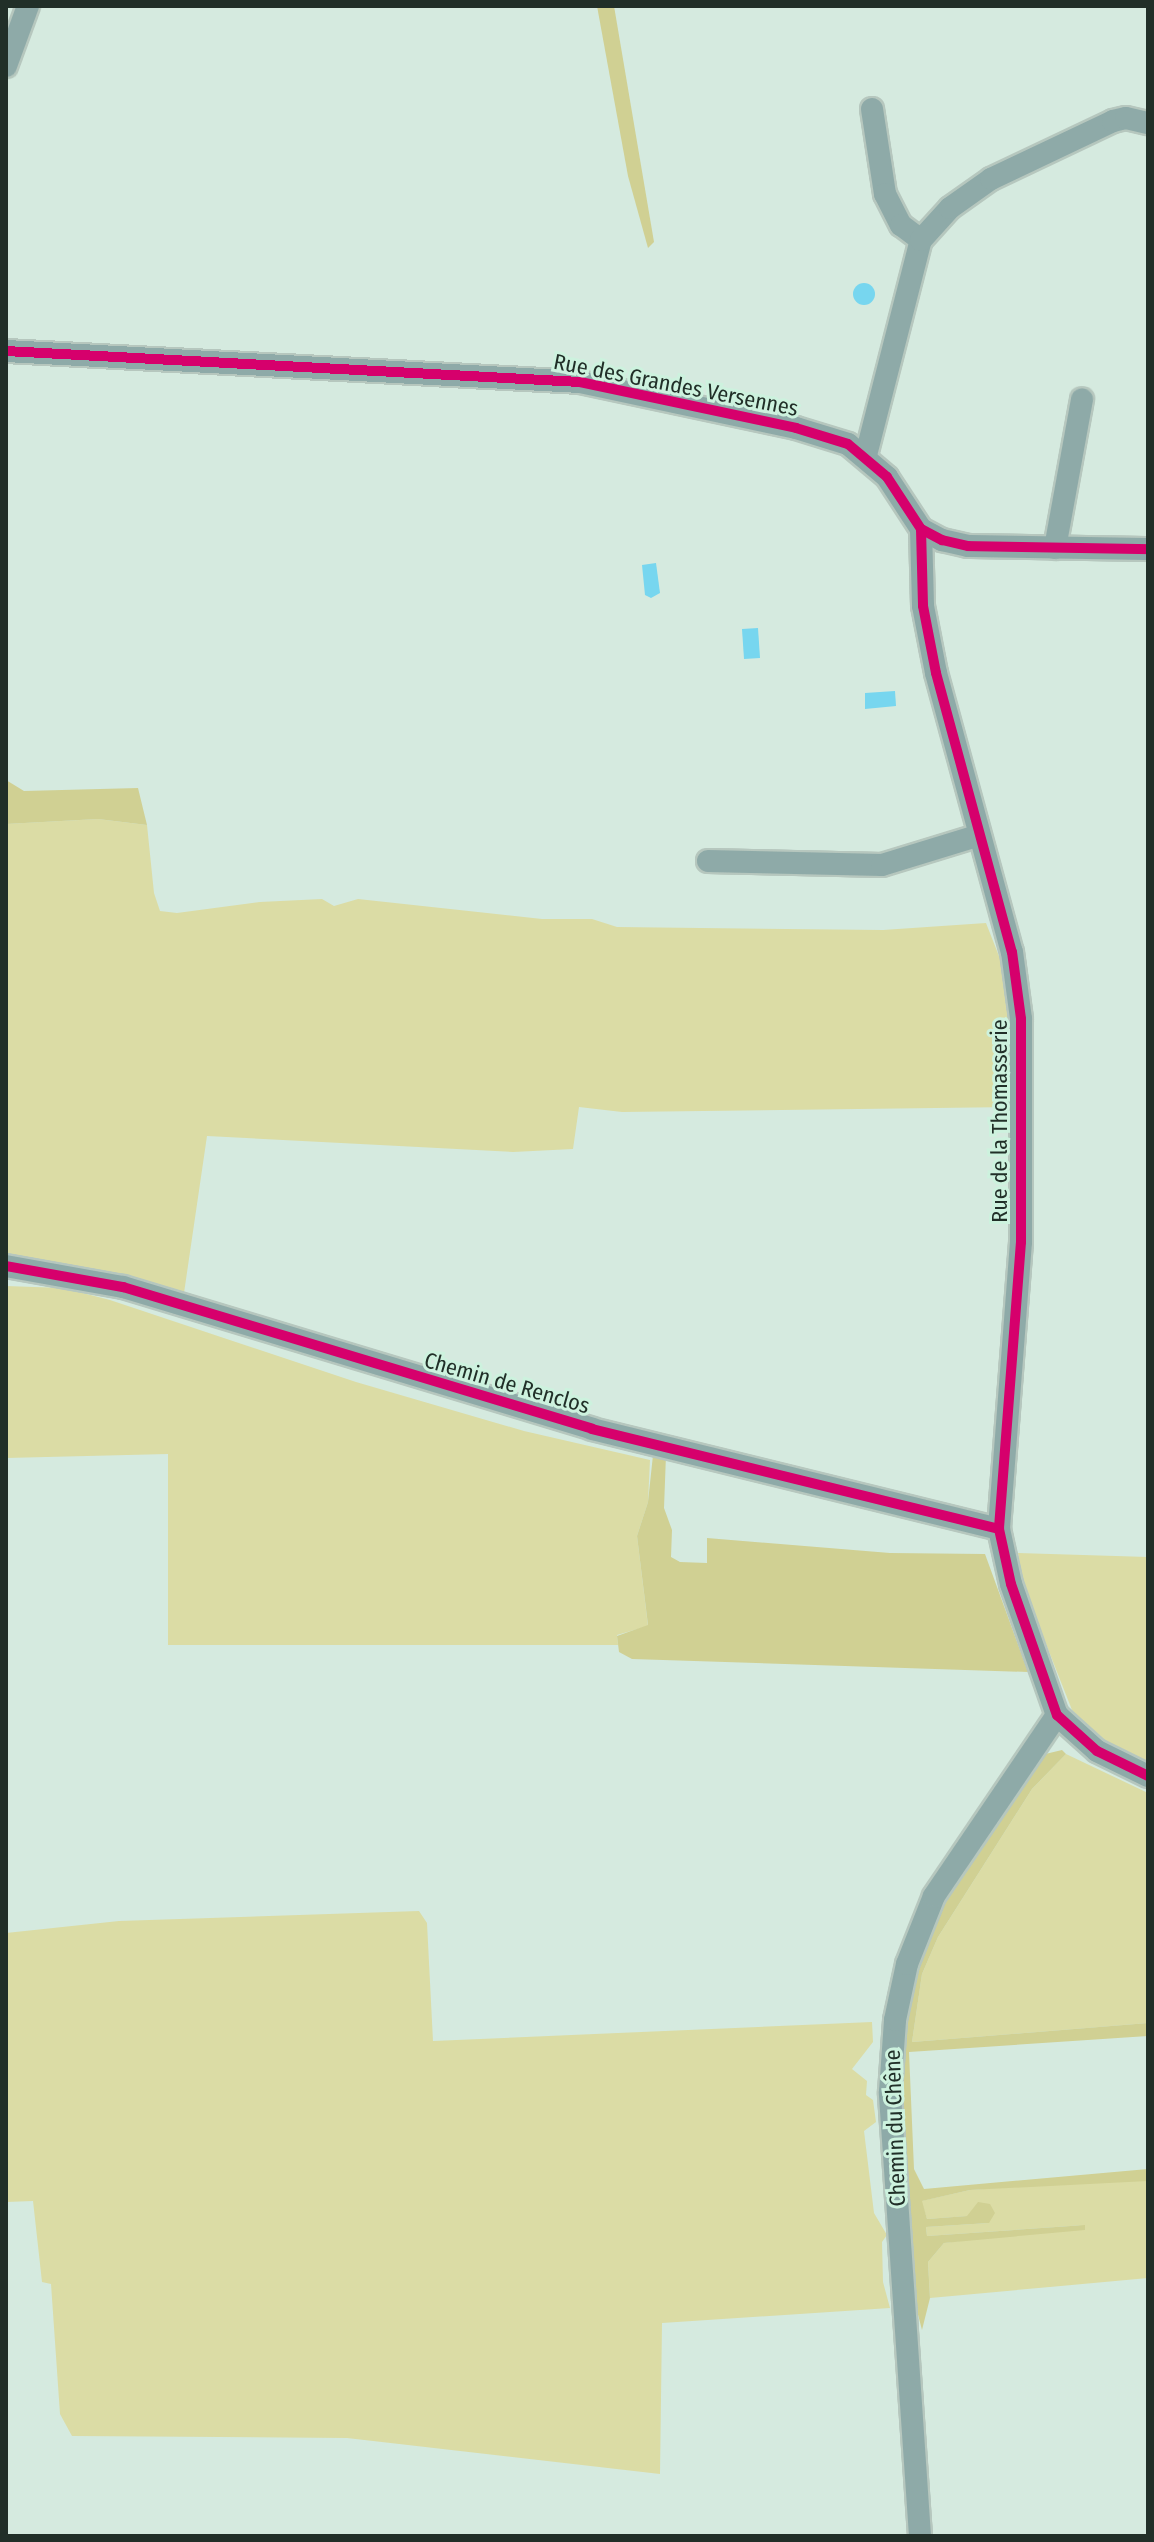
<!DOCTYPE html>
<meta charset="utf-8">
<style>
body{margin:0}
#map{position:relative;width:1154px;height:2542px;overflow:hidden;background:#d5eadf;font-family:"Fira Sans Condensed",sans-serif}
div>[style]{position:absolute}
.green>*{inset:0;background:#dbdca5}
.forest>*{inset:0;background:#d0d093}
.water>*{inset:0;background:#77d6ef}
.round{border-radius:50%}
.roads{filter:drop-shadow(2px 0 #b6c7be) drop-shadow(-2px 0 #b6c7be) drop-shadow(0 2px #b6c7be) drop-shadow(0 -2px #b6c7be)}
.minor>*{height:22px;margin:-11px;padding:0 11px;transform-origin:11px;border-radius:11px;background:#8eaaa8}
.cycleway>*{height:10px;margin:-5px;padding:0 5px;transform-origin:5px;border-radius:5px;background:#d6006c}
span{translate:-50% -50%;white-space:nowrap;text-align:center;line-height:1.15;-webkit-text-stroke:6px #cdf2de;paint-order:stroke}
.street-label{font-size:22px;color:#212f28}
.frame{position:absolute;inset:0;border:8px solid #212f28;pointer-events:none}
</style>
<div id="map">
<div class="green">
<i style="clip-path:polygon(98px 819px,147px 825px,154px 893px,160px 911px,177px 913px,260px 902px,322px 899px,334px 906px,358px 899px,542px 919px,592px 919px,617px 927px,883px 930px,986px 923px,1006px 974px,1013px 1107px,622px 1112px,579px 1107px,573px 1149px,513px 1152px,207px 1136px,184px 1293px,75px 1268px,6px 1260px,6px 824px)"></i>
<i style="clip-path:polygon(6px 1286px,63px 1288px,110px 1300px,356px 1382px,524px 1431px,650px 1460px,648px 1502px,637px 1536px,648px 1626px,617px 1635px,618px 1645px,168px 1645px,168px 1454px,6px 1458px)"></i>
<i style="clip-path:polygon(1018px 1553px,1148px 1557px,1148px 1765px,1103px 1743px,1072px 1710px,1024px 1588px)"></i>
<i style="clip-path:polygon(1066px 1754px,1148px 1793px,1148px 2023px,912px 2042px,922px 1974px,938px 1937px,1032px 1789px)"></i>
<i style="clip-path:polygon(419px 1911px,427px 1923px,433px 2041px,872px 2022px,873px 2042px,852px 2069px,867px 2081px,866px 2095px,873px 2100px,876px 2122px,864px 2131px,874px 2213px,887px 2235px,882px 2242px,883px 2282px,890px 2308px,662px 2323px,660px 2474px,347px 2438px,72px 2436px,60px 2414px,51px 2284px,42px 2282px,33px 2201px,6px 2202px,6px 1933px,119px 1921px)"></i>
<i style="clip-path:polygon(1105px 2180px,1148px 2181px,1148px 2278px,930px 2298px,928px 2262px,944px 2243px,1085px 2225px,927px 2236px,926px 2227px,989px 2223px,968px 2216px,927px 2219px,921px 2201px,970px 2190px)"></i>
</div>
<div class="forest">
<i style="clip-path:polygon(597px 6px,614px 6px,654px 242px,648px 248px,628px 176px)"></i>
<i style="clip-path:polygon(6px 780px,24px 791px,138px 788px,147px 825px,98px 819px,6px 824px)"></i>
<i style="clip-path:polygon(653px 1455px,666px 1455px,664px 1508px,672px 1530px,671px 1557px,680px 1562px,707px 1563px,707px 1538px,890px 1553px,985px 1554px,1028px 1672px,632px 1659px,619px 1652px,617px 1636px,648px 1625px,637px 1536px,648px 1502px)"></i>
<i style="clip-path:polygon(1062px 1750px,1066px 1754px,1032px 1789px,938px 1937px,922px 1974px,912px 2042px,1148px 2023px,1148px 2036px,909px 2052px,914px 2169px,924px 2189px,1148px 2169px,1148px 2181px,970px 2190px,922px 2201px,927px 2219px,967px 2216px,978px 2202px,990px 2204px,995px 2213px,989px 2223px,926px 2227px,927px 2236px,1085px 2225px,1085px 2230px,944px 2243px,928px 2262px,930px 2298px,922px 2330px,916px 2307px,899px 2088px,913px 1979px,935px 1914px,1037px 1756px)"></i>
</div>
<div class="water">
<i class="round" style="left:853px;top:283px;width:22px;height:22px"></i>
<i style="clip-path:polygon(656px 563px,660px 593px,651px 598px,645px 595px,642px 565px)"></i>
<i style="clip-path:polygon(758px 628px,760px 658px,744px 659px,742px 629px)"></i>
<i style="clip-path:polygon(895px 691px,896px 706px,865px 709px,865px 693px)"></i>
</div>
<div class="roads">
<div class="minor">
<i style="left:6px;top:66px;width:64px;rotate:-69.9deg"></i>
<i style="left:872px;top:109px;width:86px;rotate:81.3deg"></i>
<i style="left:885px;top:194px;width:35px;rotate:63deg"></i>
<i style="left:901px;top:225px;width:25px;rotate:37deg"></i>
<i style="left:6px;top:351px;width:575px;rotate:3.09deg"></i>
<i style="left:580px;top:382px;width:221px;rotate:12deg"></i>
<i style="left:796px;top:428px;width:54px;rotate:17.1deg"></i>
<i style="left:848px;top:444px;width:51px;rotate:40.2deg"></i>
<i style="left:887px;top:477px;width:62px;rotate:56.8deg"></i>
<i style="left:921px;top:529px;width:24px;rotate:28deg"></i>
<i style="left:942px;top:540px;width:27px;rotate:13deg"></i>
<i style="left:968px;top:546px;width:180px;rotate:1deg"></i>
<i style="left:866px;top:455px;width:222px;rotate:-75.7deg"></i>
<i style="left:921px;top:240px;width:43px;rotate:-47.8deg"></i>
<i style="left:950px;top:208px;width:50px;rotate:-35.3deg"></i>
<i style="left:991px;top:179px;width:135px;rotate:-25.4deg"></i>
<i style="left:1113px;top:121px;width:13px;rotate:-13deg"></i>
<i style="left:1126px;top:118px;width:23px;rotate:13deg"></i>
<i style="left:921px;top:529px;width:77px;rotate:88.5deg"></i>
<i style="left:923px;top:606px;width:68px;rotate:79deg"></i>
<i style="left:936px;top:673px;width:289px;rotate:74.8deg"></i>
<i style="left:1012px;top:952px;width:68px;rotate:82.3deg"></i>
<i style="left:1021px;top:1019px;width:223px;rotate:90deg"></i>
<i style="left:1021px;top:1242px;width:288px;rotate:94.4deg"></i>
<i style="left:999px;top:1529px;width:56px;rotate:77.7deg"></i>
<i style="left:1011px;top:1584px;width:139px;rotate:70.7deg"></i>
<i style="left:1057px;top:1715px;width:54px;rotate:42deg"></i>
<i style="left:1097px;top:1751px;width:57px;rotate:26.1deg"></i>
<i style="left:1055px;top:548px;width:151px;rotate:-79.7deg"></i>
<i style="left:708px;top:861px;width:174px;rotate:1.3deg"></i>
<i style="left:882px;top:865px;width:99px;rotate:-17deg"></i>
<i style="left:6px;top:1266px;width:119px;rotate:10.2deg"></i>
<i style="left:123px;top:1287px;width:490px;rotate:16.8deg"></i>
<i style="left:592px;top:1429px;width:419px;rotate:13.8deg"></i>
<i style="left:920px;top:2536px;width:445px;rotate:-93.9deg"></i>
<i style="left:890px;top:2092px;width:72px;rotate:-86deg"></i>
<i style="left:895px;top:2020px;width:57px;rotate:-77.9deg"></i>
<i style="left:907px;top:1964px;width:73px;rotate:-68.3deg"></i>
<i style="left:934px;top:1896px;width:219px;rotate:-55.8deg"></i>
</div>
</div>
<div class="cycleway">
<i style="left:6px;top:351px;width:575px;rotate:3.09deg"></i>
<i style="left:580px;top:382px;width:221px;rotate:12deg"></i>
<i style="left:796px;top:428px;width:54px;rotate:17.1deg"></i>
<i style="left:848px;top:444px;width:51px;rotate:40.2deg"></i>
<i style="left:887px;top:477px;width:62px;rotate:56.8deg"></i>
<i style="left:921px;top:529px;width:24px;rotate:28deg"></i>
<i style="left:942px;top:540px;width:27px;rotate:13deg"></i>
<i style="left:968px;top:546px;width:180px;rotate:1deg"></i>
<i style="left:921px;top:529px;width:77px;rotate:88.5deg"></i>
<i style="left:923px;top:606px;width:68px;rotate:79deg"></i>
<i style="left:936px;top:673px;width:289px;rotate:74.8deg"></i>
<i style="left:1012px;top:952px;width:68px;rotate:82.3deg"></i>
<i style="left:1021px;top:1019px;width:223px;rotate:90deg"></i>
<i style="left:1021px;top:1242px;width:288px;rotate:94.4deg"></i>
<i style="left:999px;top:1529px;width:56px;rotate:77.7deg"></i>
<i style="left:1011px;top:1584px;width:139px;rotate:70.7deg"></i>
<i style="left:1057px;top:1715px;width:54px;rotate:42deg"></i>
<i style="left:1097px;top:1751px;width:57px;rotate:26.1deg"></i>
<i style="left:6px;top:1266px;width:119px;rotate:10.2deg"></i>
<i style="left:123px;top:1287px;width:490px;rotate:16.8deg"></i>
<i style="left:592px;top:1429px;width:419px;rotate:13.8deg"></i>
</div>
<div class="street-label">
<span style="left:676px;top:385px;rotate:11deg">Rue des Grandes Versennes</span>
<span style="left:1000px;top:1121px;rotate:-90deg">Rue de la Thomasserie</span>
<span style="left:507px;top:1383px;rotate:16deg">Chemin de Renclos</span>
<span style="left:895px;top:2128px;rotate:-92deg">Chemin du Chêne</span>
</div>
<div class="frame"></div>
</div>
